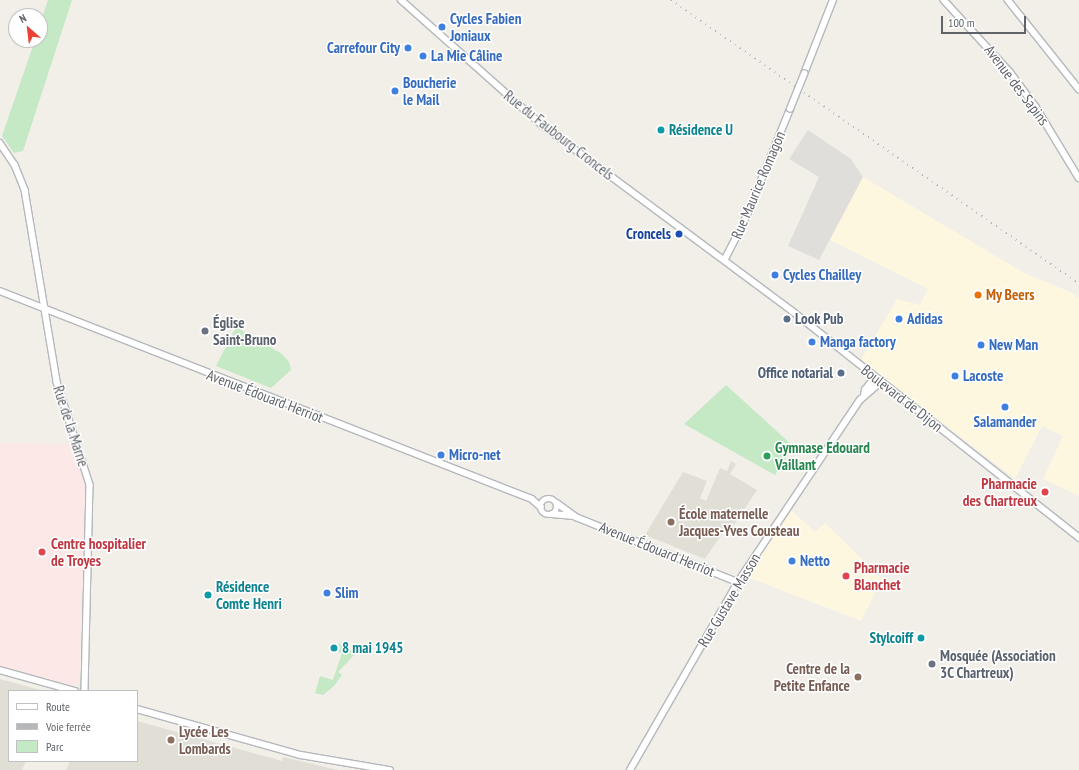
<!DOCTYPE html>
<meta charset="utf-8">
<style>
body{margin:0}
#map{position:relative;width:1079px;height:770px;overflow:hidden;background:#f1efe8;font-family:"PT Sans Narrow",sans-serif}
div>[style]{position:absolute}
.commercial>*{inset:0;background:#fef7e0}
.industrial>*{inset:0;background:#e0deda}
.education>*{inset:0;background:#e1ded6}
.medical>*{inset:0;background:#fce8e6}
.green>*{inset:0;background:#c5e8c5}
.roads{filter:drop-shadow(1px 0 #b5b8bc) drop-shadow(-1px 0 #b5b8bc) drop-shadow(0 1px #b5b8bc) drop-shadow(0 -1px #b5b8bc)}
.tertiary>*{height:5.5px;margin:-2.75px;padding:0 2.75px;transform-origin:2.75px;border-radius:2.75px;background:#fff}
.tertiary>.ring{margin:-2.75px;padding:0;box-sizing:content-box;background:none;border:5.5px solid #fff;border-radius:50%}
.secondary>*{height:6px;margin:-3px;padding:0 3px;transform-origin:3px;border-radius:3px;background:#fff}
.rail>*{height:1.5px;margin-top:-0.75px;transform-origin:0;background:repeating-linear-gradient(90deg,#b6b7b8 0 1px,transparent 0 6px)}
.bridges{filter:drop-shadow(1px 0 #b5b8bc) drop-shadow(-1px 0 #b5b8bc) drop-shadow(0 1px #b5b8bc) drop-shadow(0 -1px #b5b8bc)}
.tertiary-bridge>*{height:5.5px;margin:-2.75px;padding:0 2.75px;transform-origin:2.75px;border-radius:2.75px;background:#fff}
.dots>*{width:11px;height:11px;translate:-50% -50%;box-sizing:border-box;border:2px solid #fff;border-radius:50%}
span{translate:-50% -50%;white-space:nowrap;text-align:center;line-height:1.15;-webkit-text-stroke:3px #fff;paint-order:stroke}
.shop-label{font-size:15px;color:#366cbe;font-weight:700}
.left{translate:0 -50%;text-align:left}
.right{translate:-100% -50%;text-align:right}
.street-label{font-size:15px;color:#5f6368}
.culture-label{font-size:15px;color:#0d838f;font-weight:700}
.transit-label{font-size:15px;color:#164399;font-weight:700}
.food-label{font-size:15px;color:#c56008;font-weight:700}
.service-label{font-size:15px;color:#4e5e75;font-weight:700}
.worship-label{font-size:15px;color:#5b616d;font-weight:700}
.leisure-label{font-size:15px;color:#27864d;font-weight:700}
.health-label{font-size:15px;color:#be3a42;font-weight:700}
.education-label{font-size:15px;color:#785e54;font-weight:700}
.legend{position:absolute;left:8px;top:690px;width:130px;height:72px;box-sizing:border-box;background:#fff;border:1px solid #bfc1c3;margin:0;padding:5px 7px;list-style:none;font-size:12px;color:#5f6368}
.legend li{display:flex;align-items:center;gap:8px;height:20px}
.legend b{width:20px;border:1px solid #bfc1c3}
.north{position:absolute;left:8px;top:8px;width:40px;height:40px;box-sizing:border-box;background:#fff;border:1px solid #bfc1c3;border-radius:50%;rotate:332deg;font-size:11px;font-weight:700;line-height:16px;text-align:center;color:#5f6368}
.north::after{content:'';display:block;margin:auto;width:14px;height:18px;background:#ea4335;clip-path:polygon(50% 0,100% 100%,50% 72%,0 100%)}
.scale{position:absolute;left:941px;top:16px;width:85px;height:18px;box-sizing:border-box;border:2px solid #5f6368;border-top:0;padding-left:5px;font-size:12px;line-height:14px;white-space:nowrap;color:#5f6368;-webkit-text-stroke:3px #fff;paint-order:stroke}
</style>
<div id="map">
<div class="commercial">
<i style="clip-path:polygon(863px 177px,1026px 274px,1068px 291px,1079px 298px,1079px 496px,1043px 479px,1063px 436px,1042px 426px,1015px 479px,861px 360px,897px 299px,920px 305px,928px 289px,830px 240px)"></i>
<i style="clip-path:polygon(791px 510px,815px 532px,825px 523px,882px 579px,861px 621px,752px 579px,749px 573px)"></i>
</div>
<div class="industrial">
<i style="clip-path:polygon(808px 130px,851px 159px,863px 177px,819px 260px,788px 246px,819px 177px,789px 159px)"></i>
</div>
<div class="education">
<i style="clip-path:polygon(731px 461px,736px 464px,730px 474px,757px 490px,730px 531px,726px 528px,705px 559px,645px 535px,683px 472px,707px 481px,700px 498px,706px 501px,720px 468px,727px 471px)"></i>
<i style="clip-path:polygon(0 679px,44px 691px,9px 691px,9px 761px,26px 761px,22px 770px,0 770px)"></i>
<i style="clip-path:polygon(137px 721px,282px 761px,283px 757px,338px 770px,66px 770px,70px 761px,137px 761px)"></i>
</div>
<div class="medical">
<i style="clip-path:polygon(0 443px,69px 444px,73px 446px,86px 486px,79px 682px,74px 686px,0 666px)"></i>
</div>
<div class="green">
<i style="clip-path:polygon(48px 0,72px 0,23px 151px,14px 153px,2px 136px,35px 40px,40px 40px,40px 24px)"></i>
<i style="clip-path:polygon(236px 327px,282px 354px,289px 362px,291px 370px,271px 388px,216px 366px)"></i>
<i style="clip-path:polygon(726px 385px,793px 446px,775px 475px,684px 424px)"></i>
<i style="clip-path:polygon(338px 643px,356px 653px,338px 672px,342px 675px,334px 686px,323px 695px,315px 693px,320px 676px,333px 680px,342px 653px,335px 651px)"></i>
</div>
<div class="roads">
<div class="tertiary">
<i style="left:944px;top:0;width:98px;rotate:47.5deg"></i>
<i style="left:1010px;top:72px;width:44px;rotate:53.4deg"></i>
<i style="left:1036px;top:107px;width:83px;rotate:58.8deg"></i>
<i style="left:1008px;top:0;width:114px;rotate:51.4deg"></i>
<i style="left:804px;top:74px;width:79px;rotate:-68.6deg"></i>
<i style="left:0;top:143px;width:27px;rotate:56deg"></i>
<i style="left:15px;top:165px;width:27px;rotate:68deg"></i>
<i style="left:25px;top:190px;width:195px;rotate:80.5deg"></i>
<i style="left:57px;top:382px;width:108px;rotate:72.2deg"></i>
<i style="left:90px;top:485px;width:206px;rotate:91.4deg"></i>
<i style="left:725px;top:259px;width:42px;rotate:-62.8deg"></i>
<i style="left:744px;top:222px;width:122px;rotate:-67.8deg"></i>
<i style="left:0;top:291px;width:571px;rotate:21.35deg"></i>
<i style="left:532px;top:499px;width:12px;rotate:42deg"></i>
<i style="left:864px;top:396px;width:6px;rotate:-81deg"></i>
<i style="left:865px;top:390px;width:16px;rotate:-52deg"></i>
<i class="ring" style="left:541px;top:499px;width:10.5px;height:10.5px"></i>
<i style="left:557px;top:503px;width:24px;rotate:36deg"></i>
<i style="left:576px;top:517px;width:175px;rotate:21.9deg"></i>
<i style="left:552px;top:514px;width:22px;rotate:5deg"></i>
<i style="left:0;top:670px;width:78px;rotate:15.6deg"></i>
<i style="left:137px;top:709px;width:170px;rotate:15.7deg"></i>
<i style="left:301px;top:755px;width:90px;rotate:9.6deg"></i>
<i style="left:630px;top:770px;width:217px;rotate:-60.1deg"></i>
<i style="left:738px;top:582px;width:219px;rotate:-56.2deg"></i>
<i style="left:860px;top:400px;width:28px;rotate:-41deg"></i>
</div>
<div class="secondary">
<i style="left:401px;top:0;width:190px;rotate:41.6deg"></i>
<i style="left:543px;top:126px;width:310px;rotate:36.6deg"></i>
<i style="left:792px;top:311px;width:366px;rotate:38.3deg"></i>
</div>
</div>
<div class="rail">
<i style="left:671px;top:0;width:497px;rotate:34.8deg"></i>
</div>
<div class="bridges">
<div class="tertiary-bridge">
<i style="left:790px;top:109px;width:38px;rotate:-68deg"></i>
</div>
</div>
<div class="dots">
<i style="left:442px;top:27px;background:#3f7fe0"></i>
<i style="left:408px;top:48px;background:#3f7fe0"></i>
<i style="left:423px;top:56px;background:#3f7fe0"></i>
<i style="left:395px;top:91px;background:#3f7fe0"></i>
<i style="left:661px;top:130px;background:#0f9aa8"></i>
<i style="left:679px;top:234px;background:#1a4fb4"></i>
<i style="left:775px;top:275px;background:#3f7fe0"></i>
<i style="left:978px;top:295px;background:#e8710a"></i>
<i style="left:787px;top:319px;background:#5c6f8a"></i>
<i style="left:899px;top:319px;background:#3f7fe0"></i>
<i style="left:205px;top:331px;background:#6b7280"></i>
<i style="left:812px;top:342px;background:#3f7fe0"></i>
<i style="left:981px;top:345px;background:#3f7fe0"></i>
<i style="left:841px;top:373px;background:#5c6f8a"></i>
<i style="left:955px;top:376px;background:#3f7fe0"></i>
<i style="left:1005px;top:407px;background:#3f7fe0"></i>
<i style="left:441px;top:455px;background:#3f7fe0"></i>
<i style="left:767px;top:456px;background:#2e9e5b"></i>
<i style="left:1045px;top:492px;background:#e0444e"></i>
<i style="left:671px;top:522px;background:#8d6e63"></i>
<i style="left:42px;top:552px;background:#e0444e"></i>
<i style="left:792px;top:561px;background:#3f7fe0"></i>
<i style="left:846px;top:576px;background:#e0444e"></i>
<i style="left:327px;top:593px;background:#3f7fe0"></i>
<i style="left:208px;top:595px;background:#0f9aa8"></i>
<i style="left:921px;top:638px;background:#0f9aa8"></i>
<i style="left:334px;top:648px;background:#0f9aa8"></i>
<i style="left:932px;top:664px;background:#6b7280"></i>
<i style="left:858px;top:677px;background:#8d6e63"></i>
<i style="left:171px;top:740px;background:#8d6e63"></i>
</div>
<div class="shop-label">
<span class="left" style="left:450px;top:27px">Cycles Fabien<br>Joniaux</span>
<span class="right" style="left:400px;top:48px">Carrefour City</span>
<span class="left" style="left:431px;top:56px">La Mie Câline</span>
<span class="left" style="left:403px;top:91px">Boucherie<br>le Mail</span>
<span class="left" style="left:783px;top:275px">Cycles Chailley</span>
<span class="left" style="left:907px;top:319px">Adidas</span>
<span class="left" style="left:820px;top:342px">Manga factory</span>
<span class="left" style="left:989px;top:345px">New Man</span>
<span class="left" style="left:963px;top:376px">Lacoste</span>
<span style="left:1005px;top:422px">Salamander</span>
<span class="left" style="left:449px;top:455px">Micro-net</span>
<span class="left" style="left:800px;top:561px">Netto</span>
<span class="left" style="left:335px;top:593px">Slim</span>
</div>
<div class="street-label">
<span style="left:1017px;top:85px;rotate:53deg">Avenue des Sapins</span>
<span style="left:559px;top:135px;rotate:38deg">Rue du Faubourg Croncels</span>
<span style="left:758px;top:185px;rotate:-67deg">Rue Maurice Romagon</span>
<span style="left:265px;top:396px;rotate:21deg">Avenue Édouard Herriot</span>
<span style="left:902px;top:398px;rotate:38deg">Boulevard de Dijon</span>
<span style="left:71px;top:426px;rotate:72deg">Rue de la Marne</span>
<span style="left:657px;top:549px;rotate:22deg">Avenue Édouard Herriot</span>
<span style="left:729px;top:600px;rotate:-59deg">Rue Gustave Masson</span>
</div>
<div class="culture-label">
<span class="left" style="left:669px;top:130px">Résidence U</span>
<span class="left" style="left:216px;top:595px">Résidence<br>Comte Henri</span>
<span class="right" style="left:913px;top:638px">Stylcoiff</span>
<span class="left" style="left:342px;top:648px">8 mai 1945</span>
</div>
<div class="transit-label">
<span class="right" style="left:671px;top:234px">Croncels</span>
</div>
<div class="food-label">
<span class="left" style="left:986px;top:295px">My Beers</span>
</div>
<div class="service-label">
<span class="left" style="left:795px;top:319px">Look Pub</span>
<span class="right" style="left:833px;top:373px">Office notarial</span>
</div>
<div class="worship-label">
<span class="left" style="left:213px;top:331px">Église<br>Saint-Bruno</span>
<span class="left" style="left:940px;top:664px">Mosquée (Association<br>3C Chartreux)</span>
</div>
<div class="leisure-label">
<span class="left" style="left:775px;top:456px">Gymnase Edouard<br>Vaillant</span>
</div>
<div class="health-label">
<span class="right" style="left:1037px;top:492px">Pharmacie<br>des Chartreux</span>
<span class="left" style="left:51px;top:552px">Centre hospitalier<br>de Troyes</span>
<span class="left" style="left:854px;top:576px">Pharmacie<br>Blanchet</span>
</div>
<div class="education-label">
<span class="left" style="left:679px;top:522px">École maternelle<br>Jacques-Yves Cousteau</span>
<span class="right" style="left:850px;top:677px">Centre de la<br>Petite Enfance</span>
<span class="left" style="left:179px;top:740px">Lycée Les<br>Lombards</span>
</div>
<ul class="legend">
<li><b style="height:5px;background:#fff"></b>Route</li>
<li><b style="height:5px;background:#b6b7b8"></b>Voie ferrée</li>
<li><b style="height:11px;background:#c5e8c5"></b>Parc</li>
</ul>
<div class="north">N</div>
<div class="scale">100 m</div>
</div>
